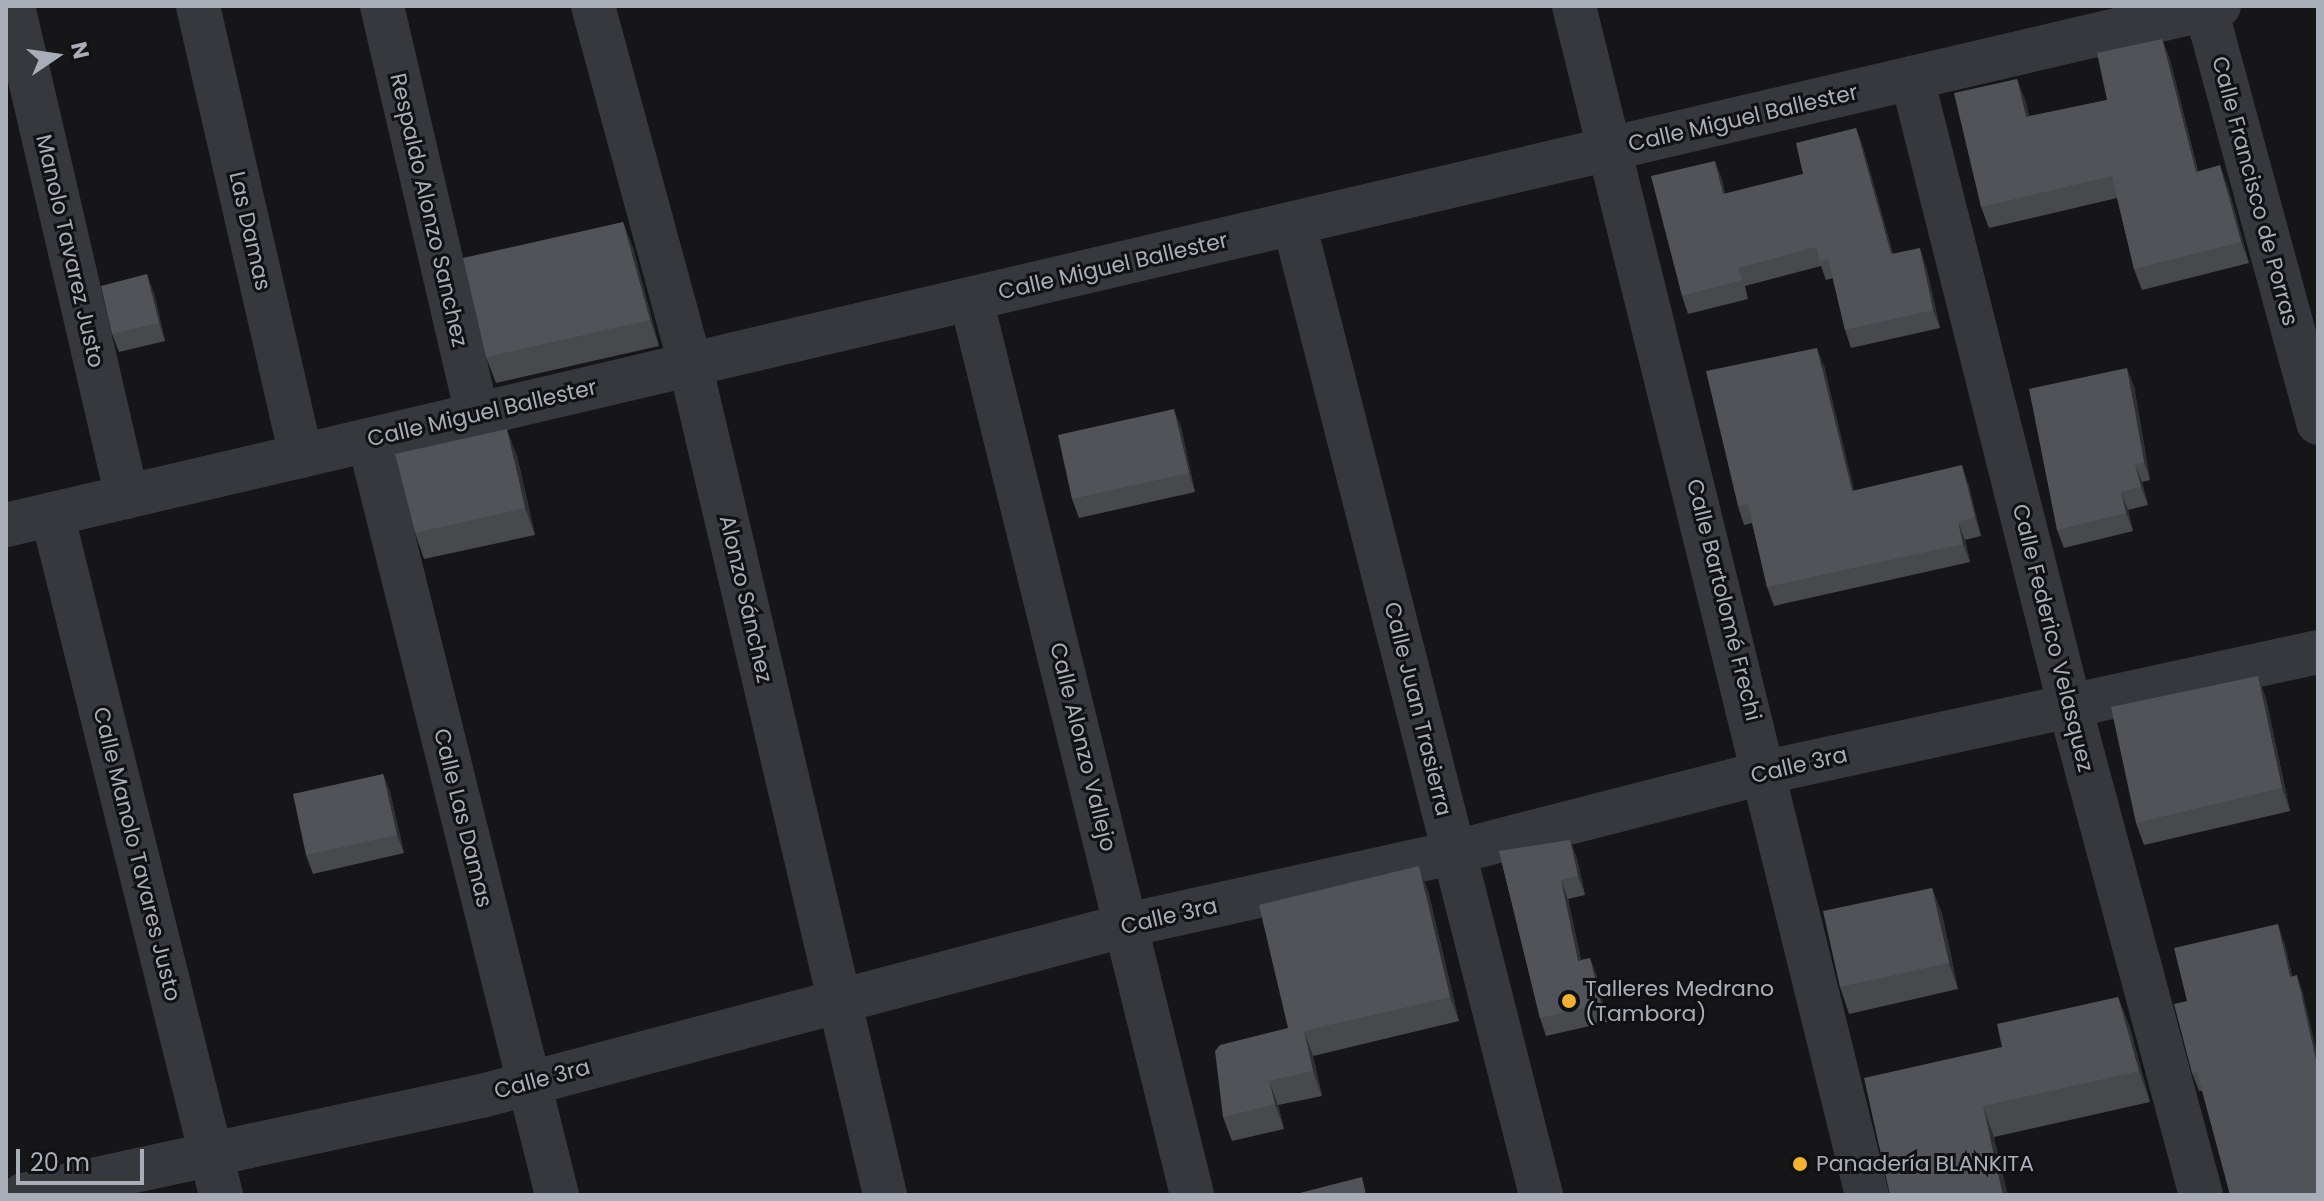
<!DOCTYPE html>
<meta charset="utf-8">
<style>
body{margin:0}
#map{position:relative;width:2324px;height:1201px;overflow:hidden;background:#161618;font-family:Poppins,sans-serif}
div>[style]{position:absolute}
.minor>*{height:44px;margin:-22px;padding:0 22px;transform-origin:22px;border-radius:22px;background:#37383d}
.wall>*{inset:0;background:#47494d}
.shaded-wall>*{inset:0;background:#2f3033}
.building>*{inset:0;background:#525359}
.dots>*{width:22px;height:22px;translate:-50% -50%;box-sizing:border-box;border:4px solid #111113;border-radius:50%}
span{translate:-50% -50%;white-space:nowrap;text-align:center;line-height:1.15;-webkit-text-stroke:6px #111113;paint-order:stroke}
.street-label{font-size:22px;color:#a8adb8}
.poi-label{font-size:22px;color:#a8adb8}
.left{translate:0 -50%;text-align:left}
.frame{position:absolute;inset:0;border:8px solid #a8adb8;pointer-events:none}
.north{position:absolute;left:16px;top:16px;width:80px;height:80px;-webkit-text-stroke:6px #111113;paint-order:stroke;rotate:77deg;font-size:22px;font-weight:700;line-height:32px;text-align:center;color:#a8adb8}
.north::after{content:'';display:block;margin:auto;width:28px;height:36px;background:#a8adb8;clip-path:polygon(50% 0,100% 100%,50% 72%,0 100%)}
.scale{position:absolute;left:16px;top:1149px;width:128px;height:36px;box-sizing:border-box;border:4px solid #a8adb8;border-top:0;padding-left:10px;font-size:24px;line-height:28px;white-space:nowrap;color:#a8adb8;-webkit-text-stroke:6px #111113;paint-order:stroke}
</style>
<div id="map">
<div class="minor">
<i style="left:13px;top:6px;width:504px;rotate:76.93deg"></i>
<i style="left:198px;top:6px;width:462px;rotate:77.1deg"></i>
<i style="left:382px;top:6px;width:419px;rotate:76.9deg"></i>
<i style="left:593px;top:6px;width:371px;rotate:74.8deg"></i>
<i style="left:690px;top:364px;width:854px;rotate:76.79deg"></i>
<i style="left:1574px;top:6px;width:1225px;rotate:76.16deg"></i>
<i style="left:2205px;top:6px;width:432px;rotate:74.8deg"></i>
<i style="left:1912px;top:78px;width:649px;rotate:75.9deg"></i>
<i style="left:2070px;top:707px;width:505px;rotate:74.97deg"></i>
<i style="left:1294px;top:223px;width:1003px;rotate:75.74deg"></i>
<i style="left:971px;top:299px;width:923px;rotate:76.14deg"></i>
<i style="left:369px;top:440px;width:778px;rotate:76.02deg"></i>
<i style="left:52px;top:514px;width:702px;rotate:76.06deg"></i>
<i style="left:6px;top:525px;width:2273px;rotate:-13.2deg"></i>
<i style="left:23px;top:1195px;width:470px;rotate:-12.2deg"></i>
<i style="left:482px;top:1096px;width:667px;rotate:-14.85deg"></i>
<i style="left:1127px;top:925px;width:336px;rotate:-12.5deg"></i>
<i style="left:1455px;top:852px;width:321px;rotate:-14.4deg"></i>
<i style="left:1766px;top:772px;width:565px;rotate:-12.26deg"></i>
</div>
<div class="wall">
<i style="clip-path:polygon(2162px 39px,2170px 60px,2198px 171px,2228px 187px,2249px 263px,2142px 290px,2134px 269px,2117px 198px,1989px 228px,1981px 207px,2017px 79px,2025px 100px,2029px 116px,2107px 100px)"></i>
<i style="clip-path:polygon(1856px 128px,1863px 147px,1893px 254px,1926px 266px,1940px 328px,1851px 348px,1845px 330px,1833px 278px,1826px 280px,1821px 266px,1745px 286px,1748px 299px,1688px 314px,1682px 296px,1722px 179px,1725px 194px,1803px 174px)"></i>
<i style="clip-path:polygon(623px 222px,633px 248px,659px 346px,496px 383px,486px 357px)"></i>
<i style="clip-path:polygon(154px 293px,165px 341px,119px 352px,112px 334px)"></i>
<i style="clip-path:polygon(1824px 366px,1854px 491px,1968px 483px,1981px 536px,1965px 540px,1970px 562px,1774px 606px,1767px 587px,1752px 523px,1744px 525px,1738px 506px)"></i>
<i style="clip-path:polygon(2134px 386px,2150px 480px,2142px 482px,2148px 505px,2128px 510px,2133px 531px,2064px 548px,2057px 530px)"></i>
<i style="clip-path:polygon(1181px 427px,1195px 492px,1079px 518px,1072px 499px)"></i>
<i style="clip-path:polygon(517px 456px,535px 535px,424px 559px,415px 533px)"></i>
<i style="clip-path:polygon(2258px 676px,2266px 699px,2290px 811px,2144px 845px,2136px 823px)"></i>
<i style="clip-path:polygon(383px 774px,390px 792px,404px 853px,313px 874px,306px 855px)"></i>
<i style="clip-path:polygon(1570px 840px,1577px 859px,1585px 895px,1568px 899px,1581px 960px,1590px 958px,1597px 977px,1607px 1022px,1546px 1036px,1540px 1018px,1499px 851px)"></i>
<i style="clip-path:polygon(1932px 888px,1942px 914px,1958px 989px,1849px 1014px,1840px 987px)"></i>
<i style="clip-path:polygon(1428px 891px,1459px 1021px,1313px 1056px,1322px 1096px,1278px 1105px,1284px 1129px,1232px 1141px,1223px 1117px)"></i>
<i style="clip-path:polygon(2284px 942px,2292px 976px,2303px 993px,2202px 1091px,2199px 1091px,2192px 1073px)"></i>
<i style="clip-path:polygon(2118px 997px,2130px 1028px,2150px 1102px,1994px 1137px,1890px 1195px,2002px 1047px)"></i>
</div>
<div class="shaded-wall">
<i style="clip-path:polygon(2162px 39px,2170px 60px,2203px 193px,2196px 172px)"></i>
<i style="clip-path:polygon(2017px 79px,2025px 100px,2034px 138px,2026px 117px)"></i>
<i style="clip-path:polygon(1856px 128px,1863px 147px,1898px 273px,1891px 254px)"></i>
<i style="clip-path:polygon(1715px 161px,1722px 179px,1729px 213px,1723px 194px)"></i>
<i style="clip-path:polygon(2220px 165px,2228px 187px,2249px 263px,2241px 242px)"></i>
<i style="clip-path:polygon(623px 222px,633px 248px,659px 346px,650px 320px)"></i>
<i style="clip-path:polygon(1920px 248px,1926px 266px,1940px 328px,1933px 310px)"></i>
<i style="clip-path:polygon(147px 274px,154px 293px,165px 341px,159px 323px)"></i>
<i style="clip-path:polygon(1817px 348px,1824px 366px,1859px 510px,1852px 491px)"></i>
<i style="clip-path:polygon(2127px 368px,2134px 386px,2150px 480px,2144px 462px)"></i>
<i style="clip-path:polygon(1174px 409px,1181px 427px,1195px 492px,1189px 473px)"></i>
<i style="clip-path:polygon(507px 429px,517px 456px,535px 535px,525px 508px)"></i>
<i style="clip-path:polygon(2135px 464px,2142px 482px,2148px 505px,2141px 487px)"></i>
<i style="clip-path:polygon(1962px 465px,1968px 483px,1981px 536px,1975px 517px)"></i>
<i style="clip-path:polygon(2121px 492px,2128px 510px,2133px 531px,2126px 513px)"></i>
<i style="clip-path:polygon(1958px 522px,1965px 540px,1970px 562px,1963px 544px)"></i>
<i style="clip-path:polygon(2258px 676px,2266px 699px,2290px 811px,2282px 788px)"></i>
<i style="clip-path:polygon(383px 774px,390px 792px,404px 853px,397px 835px)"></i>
<i style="clip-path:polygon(1570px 840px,1577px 859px,1585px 895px,1578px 876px)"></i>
<i style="clip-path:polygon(1419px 866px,1428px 891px,1459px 1021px,1450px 997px)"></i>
<i style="clip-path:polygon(1561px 880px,1568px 899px,1585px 979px,1578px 961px)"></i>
<i style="clip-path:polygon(1932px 888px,1942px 914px,1958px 989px,1949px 963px)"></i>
<i style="clip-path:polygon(2278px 924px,2284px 942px,2297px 995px,2290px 977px)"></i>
<i style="clip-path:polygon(1590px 958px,1597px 977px,1607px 1022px,1601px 1004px)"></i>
<i style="clip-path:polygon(2297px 975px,2303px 993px,2318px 1057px,2318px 1068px)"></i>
<i style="clip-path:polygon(2118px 997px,2130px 1028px,2150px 1102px,2139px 1071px)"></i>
<i style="clip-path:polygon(1304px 1031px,1313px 1056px,1322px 1096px,1313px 1071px)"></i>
<i style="clip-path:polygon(1269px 1081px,1278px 1105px,1284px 1129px,1275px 1104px)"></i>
<i style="clip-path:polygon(1983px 1106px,1994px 1137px,2008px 1195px,2003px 1195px)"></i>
</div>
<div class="building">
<i style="clip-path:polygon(2162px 39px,2196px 172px,2220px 165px,2241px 242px,2134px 269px,2112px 176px,1981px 207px,1954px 93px,2017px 79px,2026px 117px,2107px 100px,2097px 53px)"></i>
<i style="clip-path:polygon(1856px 128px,1891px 254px,1920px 248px,1933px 310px,1845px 330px,1828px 259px,1820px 261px,1816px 247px,1738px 268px,1742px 280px,1682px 296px,1651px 176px,1715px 161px,1723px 194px,1803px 174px,1796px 143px)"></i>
<i style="clip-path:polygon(623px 222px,650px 320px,486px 357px,463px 258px)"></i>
<i style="clip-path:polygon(147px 274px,159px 323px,112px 334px,101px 286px)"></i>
<i style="clip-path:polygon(1817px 348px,1852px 491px,1962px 465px,1975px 517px,1958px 522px,1963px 544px,1767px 587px,1748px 504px,1738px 506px,1706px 371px)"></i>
<i style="clip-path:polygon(2127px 368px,2144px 462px,2135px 464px,2141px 487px,2121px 492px,2126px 513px,2057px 530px,2029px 389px)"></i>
<i style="clip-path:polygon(1174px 409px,1189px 473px,1072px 499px,1058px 435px)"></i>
<i style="clip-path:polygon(507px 429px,525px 508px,415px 533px,395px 454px)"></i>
<i style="clip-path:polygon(2258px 676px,2282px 788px,2136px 823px,2111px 707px)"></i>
<i style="clip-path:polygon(383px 774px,397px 835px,306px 855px,293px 794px)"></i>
<i style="clip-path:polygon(1570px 840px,1578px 876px,1561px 880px,1578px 961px,1590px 958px,1601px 1004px,1540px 1018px,1499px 851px)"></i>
<i style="clip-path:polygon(1419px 866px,1450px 997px,1304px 1031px,1313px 1071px,1269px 1081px,1275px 1104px,1223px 1117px,1215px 1051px,1220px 1045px,1288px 1028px,1259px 905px)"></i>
<i style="clip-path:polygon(1932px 888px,1949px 963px,1840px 987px,1823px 911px)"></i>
<i style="clip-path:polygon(2278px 924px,2290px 977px,2297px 975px,2318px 1068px,2318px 1195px,2230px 1195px,2197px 1072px,2192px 1073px,2174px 1004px,2187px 1001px,2174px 948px)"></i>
<i style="clip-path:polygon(2118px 997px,2139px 1071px,1983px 1106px,2003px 1195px,1890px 1195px,1864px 1078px,2002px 1047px,1997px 1024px)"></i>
<i style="clip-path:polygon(1362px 1177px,1366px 1195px,1292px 1195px)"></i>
</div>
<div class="dots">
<i style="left:1569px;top:1001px;background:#f2b134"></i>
<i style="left:1800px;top:1164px;background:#f2b134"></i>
</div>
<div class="street-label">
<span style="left:1743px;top:118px;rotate:-13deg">Calle Miguel Ballester</span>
<span style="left:2255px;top:191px;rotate:75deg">Calle Francisco de Porras</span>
<span style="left:429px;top:210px;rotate:77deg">Respaldo Alonzo Sanchez</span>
<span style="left:250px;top:231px;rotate:77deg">Las Damas</span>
<span style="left:70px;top:251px;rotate:77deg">Manolo Tavarez Justo</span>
<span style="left:1113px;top:266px;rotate:-13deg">Calle Miguel Ballester</span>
<span style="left:482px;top:413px;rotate:-13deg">Calle Miguel Ballester</span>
<span style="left:746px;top:599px;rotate:77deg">Alonzo Sánchez</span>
<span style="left:1724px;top:600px;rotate:76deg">Calle Bartolomé Frechi</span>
<span style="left:2053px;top:638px;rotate:76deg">Calle Federico Velasquez</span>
<span style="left:1418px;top:709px;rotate:76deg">Calle Juan Trasierra</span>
<span style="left:1083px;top:747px;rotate:76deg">Calle Alonzo Vallejo</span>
<span style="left:1799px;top:765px;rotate:-13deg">Calle 3ra</span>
<span style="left:463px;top:818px;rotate:76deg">Calle Las Damas</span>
<span style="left:137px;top:854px;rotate:76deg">Calle Manolo Tavares Justo</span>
<span style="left:1169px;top:916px;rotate:-13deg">Calle 3ra</span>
<span style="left:542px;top:1079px;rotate:-15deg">Calle 3ra</span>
</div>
<div class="poi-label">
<span class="left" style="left:1585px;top:1001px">Talleres Medrano<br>(Tambora)</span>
<span class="left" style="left:1816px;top:1164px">Panadería BLANKITA</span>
</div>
<div class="frame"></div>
<div class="north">N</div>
<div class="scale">20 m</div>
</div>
